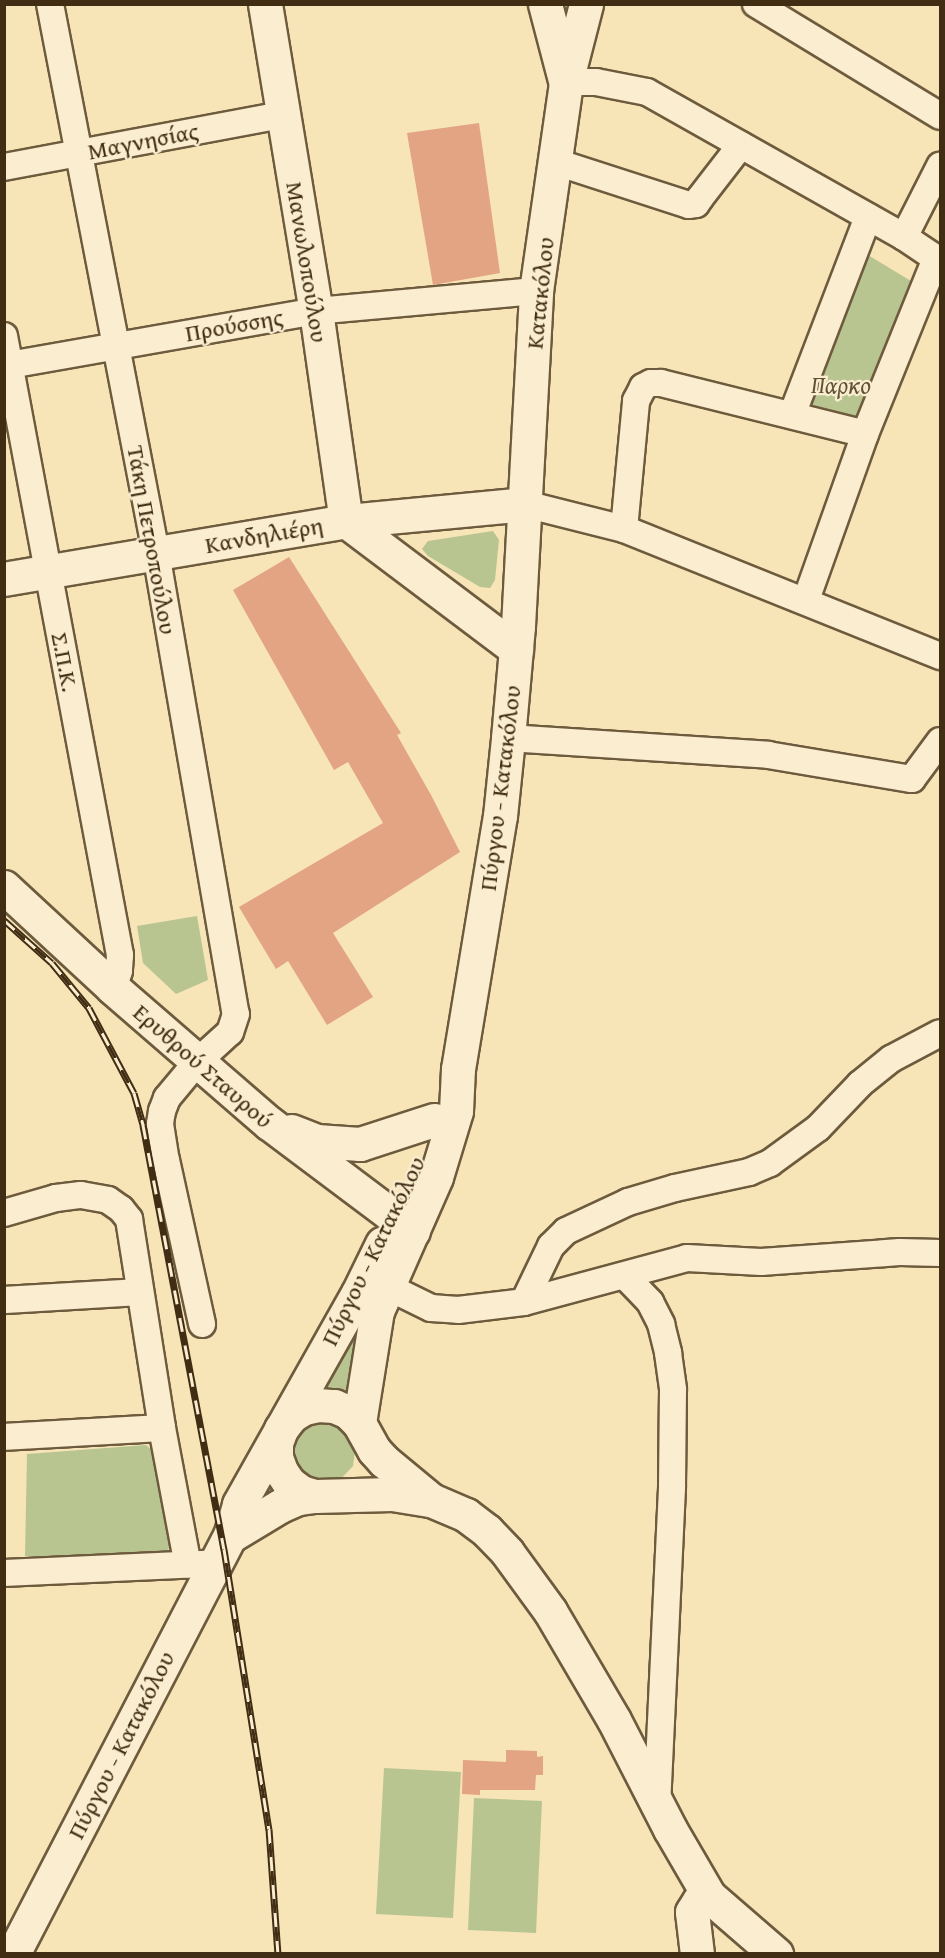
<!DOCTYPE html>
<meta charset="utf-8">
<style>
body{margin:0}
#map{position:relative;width:945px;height:1958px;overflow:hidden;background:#f7e4b7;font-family:"Gentium Book Plus",serif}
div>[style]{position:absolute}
.green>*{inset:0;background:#b9c591}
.building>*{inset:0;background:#e2a483}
.roads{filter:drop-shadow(2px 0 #6e5b3d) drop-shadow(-2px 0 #6e5b3d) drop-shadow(0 2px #6e5b3d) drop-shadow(0 -2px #6e5b3d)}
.street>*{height:26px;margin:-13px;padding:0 13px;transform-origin:13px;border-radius:13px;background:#faedd0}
.secondary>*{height:33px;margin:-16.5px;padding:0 16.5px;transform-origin:16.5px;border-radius:16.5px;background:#faedd0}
.rail>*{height:7px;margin-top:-3.5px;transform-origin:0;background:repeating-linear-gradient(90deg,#faedd0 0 14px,#412d14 0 28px);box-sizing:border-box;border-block:2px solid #412d14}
span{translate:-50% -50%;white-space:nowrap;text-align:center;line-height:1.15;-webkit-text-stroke:4.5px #faedd0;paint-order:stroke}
.street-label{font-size:24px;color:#412d14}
.park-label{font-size:24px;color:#5f5333;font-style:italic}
.frame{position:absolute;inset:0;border:6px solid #412d14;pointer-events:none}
</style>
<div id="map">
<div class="green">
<i style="clip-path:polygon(863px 252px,911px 281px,857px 424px,803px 408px)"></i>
<i style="clip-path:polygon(493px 531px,499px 540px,495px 580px,490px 588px,480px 587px,428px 556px,422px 549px,428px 541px)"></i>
<i style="clip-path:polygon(197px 916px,208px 980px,176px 994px,143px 963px,137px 926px)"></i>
<i style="clip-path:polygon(351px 1320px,363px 1325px,351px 1402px,314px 1393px)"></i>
<i style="clip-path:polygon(332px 1419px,356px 1443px,353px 1466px,337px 1483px,303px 1482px,287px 1440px,299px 1423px)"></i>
<i style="clip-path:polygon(146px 1445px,160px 1457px,172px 1542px,168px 1550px,157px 1556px,25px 1556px,27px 1454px)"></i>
<i style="clip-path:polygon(384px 1768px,461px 1772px,453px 1918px,376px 1914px)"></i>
<i style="clip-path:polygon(474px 1798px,542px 1801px,536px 1933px,468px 1930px)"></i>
</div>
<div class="building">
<i style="clip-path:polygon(479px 123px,500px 273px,433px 285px,407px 133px)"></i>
<i style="clip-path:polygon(289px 557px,401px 733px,397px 735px,431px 795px,460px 852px,333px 933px,373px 997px,327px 1025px,288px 961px,276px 969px,239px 907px,383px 823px,348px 762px,334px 770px,233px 590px)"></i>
<i style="clip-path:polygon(506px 1750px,537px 1751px,537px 1757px,543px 1756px,543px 1775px,536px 1775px,535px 1790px,480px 1790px,480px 1795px,462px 1794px,463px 1760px,506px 1762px)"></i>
</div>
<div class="roads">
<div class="street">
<i style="left:50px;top:4px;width:559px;rotate:79.07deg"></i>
<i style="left:156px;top:553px;width:468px;rotate:80.2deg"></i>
<i style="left:236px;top:1014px;width:19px;rotate:108deg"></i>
<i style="left:230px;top:1032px;width:45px;rotate:137.7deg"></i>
<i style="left:197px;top:1062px;width:47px;rotate:129.8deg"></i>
<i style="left:167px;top:1098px;width:14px;rotate:111deg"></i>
<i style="left:162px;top:1111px;width:13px;rotate:99deg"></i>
<i style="left:160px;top:1124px;width:36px;rotate:81deg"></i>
<i style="left:166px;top:1160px;width:168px;rotate:77.6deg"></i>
<i style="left:756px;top:4px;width:215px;rotate:31.3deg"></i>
<i style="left:566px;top:82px;width:30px"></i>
<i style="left:596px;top:82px;width:52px;rotate:11.1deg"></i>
<i style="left:647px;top:92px;width:295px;rotate:29.4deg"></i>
<i style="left:904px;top:237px;width:43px;rotate:33.7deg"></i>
<i style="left:556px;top:162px;width:140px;rotate:17.9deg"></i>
<i style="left:689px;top:205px;width:7px;rotate:-8deg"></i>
<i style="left:696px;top:204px;width:7px;rotate:-56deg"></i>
<i style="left:700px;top:198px;width:67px;rotate:-52.3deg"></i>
<i style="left:4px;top:167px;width:283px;rotate:-10.6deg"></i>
<i style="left:904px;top:237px;width:80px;rotate:-63.1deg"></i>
<i style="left:4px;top:336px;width:630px;rotate:79.39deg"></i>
<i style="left:120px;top:955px;width:16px;rotate:94deg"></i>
<i style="left:119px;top:971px;width:18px;rotate:109deg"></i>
<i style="left:4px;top:366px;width:317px;rotate:-10deg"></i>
<i style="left:316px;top:311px;width:221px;rotate:-5.2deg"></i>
<i style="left:792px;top:415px;width:212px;rotate:-69deg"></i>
<i style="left:525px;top:504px;width:102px;rotate:14.2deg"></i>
<i style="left:624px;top:529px;width:341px;rotate:21.9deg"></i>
<i style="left:624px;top:529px;width:129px;rotate:-84.6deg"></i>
<i style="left:636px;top:401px;width:16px;rotate:-63deg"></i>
<i style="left:643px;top:387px;width:9px;rotate:-27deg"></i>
<i style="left:651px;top:383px;width:10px"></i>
<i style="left:661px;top:383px;width:210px;rotate:14deg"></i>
<i style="left:806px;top:600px;width:176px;rotate:-70.4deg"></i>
<i style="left:865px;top:434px;width:190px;rotate:-68deg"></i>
<i style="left:508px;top:738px;width:261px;rotate:3.7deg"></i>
<i style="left:768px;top:755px;width:146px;rotate:9.5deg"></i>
<i style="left:912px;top:779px;width:47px;rotate:-53.6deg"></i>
<i style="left:4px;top:1213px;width:54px;rotate:-16.1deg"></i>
<i style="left:56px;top:1198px;width:25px;rotate:-7deg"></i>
<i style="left:81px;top:1195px;width:27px;rotate:10deg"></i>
<i style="left:108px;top:1200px;width:16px;rotate:35deg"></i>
<i style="left:121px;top:1209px;width:13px;rotate:51deg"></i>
<i style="left:129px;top:1219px;width:212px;rotate:81deg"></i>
<i style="left:162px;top:1428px;width:139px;rotate:79.3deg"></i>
<i style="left:626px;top:1277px;width:35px;rotate:46deg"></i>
<i style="left:650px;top:1302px;width:25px;rotate:63deg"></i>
<i style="left:661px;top:1324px;width:30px;rotate:76deg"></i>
<i style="left:668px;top:1353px;width:37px;rotate:82deg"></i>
<i style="left:673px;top:1390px;width:98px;rotate:90.6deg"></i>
<i style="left:672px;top:1488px;width:314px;rotate:92.7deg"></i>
<i style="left:386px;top:1286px;width:50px;rotate:26.1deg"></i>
<i style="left:431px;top:1308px;width:27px;rotate:4deg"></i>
<i style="left:458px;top:1310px;width:66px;rotate:-6.9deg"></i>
<i style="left:524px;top:1302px;width:169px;rotate:-15.1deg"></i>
<i style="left:687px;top:1258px;width:74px;rotate:3.1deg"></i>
<i style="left:761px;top:1262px;width:139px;rotate:-4.1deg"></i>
<i style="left:900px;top:1252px;width:40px;rotate:1.4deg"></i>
<i style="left:4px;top:1300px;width:136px;rotate:-3.4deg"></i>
<i style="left:524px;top:1302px;width:62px;rotate:-64.3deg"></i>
<i style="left:551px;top:1246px;width:21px;rotate:-45deg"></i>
<i style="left:566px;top:1231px;width:68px;rotate:-25.1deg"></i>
<i style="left:628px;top:1202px;width:49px;rotate:-16.6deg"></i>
<i style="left:675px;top:1188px;width:76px;rotate:-12.2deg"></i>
<i style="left:749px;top:1172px;width:23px;rotate:-23deg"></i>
<i style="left:770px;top:1163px;width:59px;rotate:-36.1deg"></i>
<i style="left:818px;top:1128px;width:61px;rotate:-46.3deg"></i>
<i style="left:860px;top:1084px;width:40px;rotate:-39deg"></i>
<i style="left:891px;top:1059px;width:55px;rotate:-28deg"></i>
<i style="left:4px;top:1437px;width:158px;rotate:-3.3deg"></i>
<i style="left:4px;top:1573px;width:201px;rotate:-2.6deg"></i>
</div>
<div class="secondary">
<i style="left:265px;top:4px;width:311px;rotate:80.6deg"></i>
<i style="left:316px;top:311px;width:212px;rotate:81.9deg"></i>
<i style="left:346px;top:521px;width:213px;rotate:37deg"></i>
<i style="left:545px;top:4px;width:79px;rotate:75.3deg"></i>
<i style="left:4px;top:579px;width:347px;rotate:-9.6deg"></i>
<i style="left:346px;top:521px;width:180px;rotate:-5.4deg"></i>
<i style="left:4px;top:887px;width:149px;rotate:42.8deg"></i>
<i style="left:113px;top:988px;width:206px;rotate:40.9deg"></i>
<i style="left:269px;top:1123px;width:180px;rotate:36.9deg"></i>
<i style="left:291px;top:1131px;width:28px;rotate:21deg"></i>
<i style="left:317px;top:1141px;width:43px;rotate:4deg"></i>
<i style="left:360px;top:1144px;width:78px;rotate:-18deg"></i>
<i style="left:359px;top:1423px;width:113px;rotate:-80.9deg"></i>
<i style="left:377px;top:1311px;width:146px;rotate:-66.2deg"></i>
<i style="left:436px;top:1177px;width:69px;rotate:-73.1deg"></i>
<i style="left:456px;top:1111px;width:42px;rotate:-87.3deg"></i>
<i style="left:458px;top:1069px;width:256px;rotate:-80.6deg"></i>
<i style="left:500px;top:816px;width:78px;rotate:-84.1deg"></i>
<i style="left:508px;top:738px;width:112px;rotate:-84.9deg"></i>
<i style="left:518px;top:626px;width:335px;rotate:-86.9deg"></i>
<i style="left:536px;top:291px;width:211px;rotate:-81.8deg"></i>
<i style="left:566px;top:82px;width:81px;rotate:-75.6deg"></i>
<i style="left:315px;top:1496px;width:15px;rotate:-164deg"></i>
<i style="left:301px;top:1492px;width:15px;rotate:-143deg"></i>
<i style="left:289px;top:1483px;width:14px;rotate:-124deg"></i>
<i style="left:281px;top:1471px;width:15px;rotate:-110deg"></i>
<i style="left:276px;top:1457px;width:14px;rotate:-90deg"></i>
<i style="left:276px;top:1443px;width:15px;rotate:-70deg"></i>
<i style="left:281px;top:1429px;width:16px;rotate:-52deg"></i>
<i style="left:291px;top:1416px;width:15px;rotate:-32deg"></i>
<i style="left:304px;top:1408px;width:14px;rotate:-12deg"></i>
<i style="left:318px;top:1405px;width:16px;rotate:4deg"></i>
<i style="left:334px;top:1406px;width:15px;rotate:23deg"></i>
<i style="left:348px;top:1412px;width:16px;rotate:45deg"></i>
<i style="left:359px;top:1423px;width:31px;rotate:61deg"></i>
<i style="left:374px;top:1450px;width:15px;rotate:48deg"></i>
<i style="left:384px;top:1461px;width:60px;rotate:39.6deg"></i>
<i style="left:230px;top:1536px;width:58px;rotate:-31deg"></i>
<i style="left:280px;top:1506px;width:20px;rotate:-24deg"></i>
<i style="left:298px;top:1498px;width:17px;rotate:-7deg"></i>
<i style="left:315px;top:1496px;width:77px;rotate:-1.5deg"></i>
<i style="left:392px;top:1494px;width:39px;rotate:9deg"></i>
<i style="left:431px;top:1500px;width:38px;rotate:23deg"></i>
<i style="left:466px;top:1515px;width:26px;rotate:37deg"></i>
<i style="left:487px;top:1531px;width:29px;rotate:46deg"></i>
<i style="left:507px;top:1552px;width:73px;rotate:53.9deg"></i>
<i style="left:550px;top:1611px;width:126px;rotate:59.6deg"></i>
<i style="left:614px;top:1720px;width:123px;rotate:62.8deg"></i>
<i style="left:670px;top:1829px;width:78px;rotate:59.8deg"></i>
<i style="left:709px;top:1896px;width:89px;rotate:40.9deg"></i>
<i style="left:13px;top:1954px;width:471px;rotate:-62.6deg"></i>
<i style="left:230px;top:1536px;width:33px;rotate:-74deg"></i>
<i style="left:239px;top:1504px;width:242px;rotate:-60.6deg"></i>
<i style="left:358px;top:1293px;width:55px;rotate:-63.9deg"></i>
<i style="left:697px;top:1954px;width:42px;rotate:-96.8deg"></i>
<i style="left:692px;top:1912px;width:13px;rotate:-58deg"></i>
<i style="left:699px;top:1901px;width:11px;rotate:-27deg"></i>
</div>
</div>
<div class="rail">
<i style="left:4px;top:920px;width:64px;rotate:41.9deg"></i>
<i style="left:52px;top:963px;width:58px;rotate:50.6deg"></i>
<i style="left:89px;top:1008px;width:96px;rotate:62.1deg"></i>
<i style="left:134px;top:1093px;width:33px;rotate:74deg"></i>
<i style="left:143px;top:1125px;width:432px;rotate:79.2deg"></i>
<i style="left:224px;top:1549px;width:284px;rotate:80.9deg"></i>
<i style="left:269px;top:1829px;width:125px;rotate:85.9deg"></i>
</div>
<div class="street-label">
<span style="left:143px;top:141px;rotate:-11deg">Μαγνησίας</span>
<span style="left:307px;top:262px;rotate:81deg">Μανωλοπούλου</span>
<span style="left:540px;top:293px;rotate:-84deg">Κατακόλου</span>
<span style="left:234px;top:325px;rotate:-10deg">Προύσσης</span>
<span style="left:264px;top:535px;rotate:-10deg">Κανδηλιέρη</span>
<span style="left:152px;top:540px;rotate:80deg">Τάκη Πετροπούλου</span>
<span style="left:65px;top:662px;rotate:79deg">Σ.Π.Κ.</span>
<span style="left:500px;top:788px;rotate:-83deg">Πύργου - Κατακόλου</span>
<span style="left:203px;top:1066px;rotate:41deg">Ερυθρού Σταυρού</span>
<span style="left:373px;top:1251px;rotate:-64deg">Πύργου - Κατακόλου</span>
<span style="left:121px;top:1745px;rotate:-63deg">Πύργου - Κατακόλου</span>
</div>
<div class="park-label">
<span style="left:841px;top:385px">Παρκο</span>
</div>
<div class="frame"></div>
</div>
